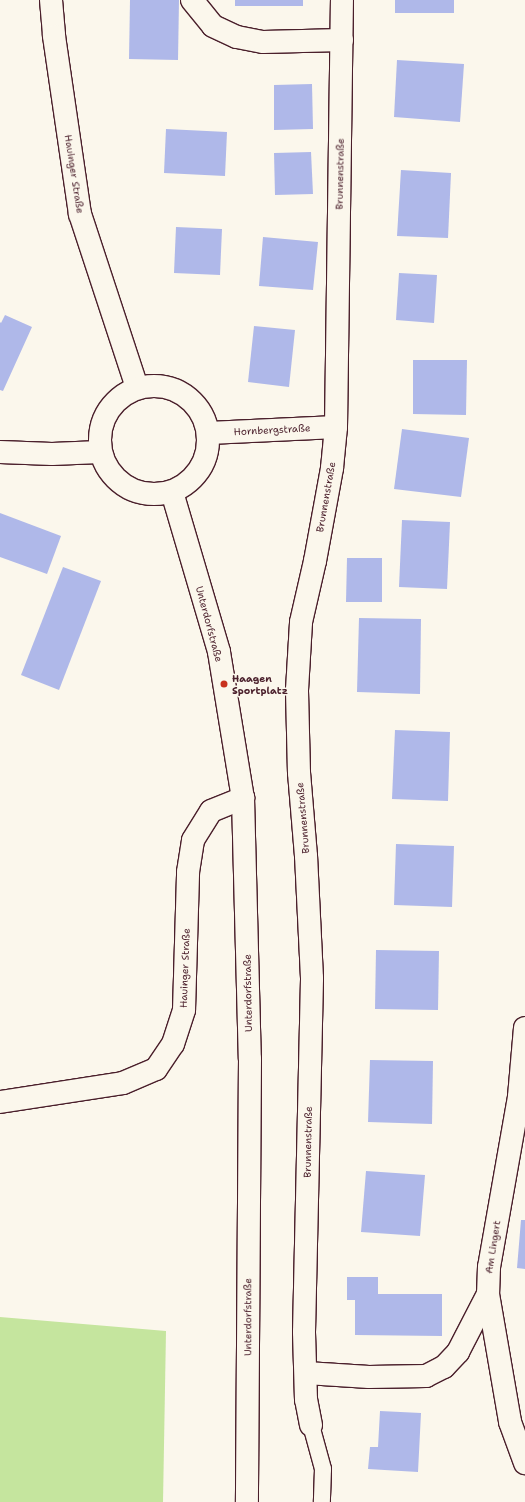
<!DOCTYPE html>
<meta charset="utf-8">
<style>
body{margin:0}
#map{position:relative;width:525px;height:1502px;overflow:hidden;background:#fbf7ec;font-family:"Shantell Sans",sans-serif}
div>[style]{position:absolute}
.green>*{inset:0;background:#c5e59e}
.building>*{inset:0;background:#afb8e9}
.roads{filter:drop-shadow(1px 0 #4a1f2b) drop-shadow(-1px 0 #4a1f2b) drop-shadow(0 1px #4a1f2b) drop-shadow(0 -1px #4a1f2b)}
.lane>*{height:16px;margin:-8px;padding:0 8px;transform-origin:8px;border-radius:8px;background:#fbf7ec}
.street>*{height:22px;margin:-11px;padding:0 11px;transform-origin:11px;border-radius:11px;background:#fbf7ec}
.secondary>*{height:22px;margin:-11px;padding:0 11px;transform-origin:11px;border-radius:11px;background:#fbf7ec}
.secondary>.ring{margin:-11px;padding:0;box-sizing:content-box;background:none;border:22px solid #fbf7ec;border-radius:50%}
.dots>*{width:11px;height:11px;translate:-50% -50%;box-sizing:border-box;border:2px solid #fbf7ec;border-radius:50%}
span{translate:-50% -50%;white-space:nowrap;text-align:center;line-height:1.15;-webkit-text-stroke:3px #fbf7ec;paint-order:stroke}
.street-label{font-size:10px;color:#4a1f2b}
.poi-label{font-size:10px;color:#4a1f2b;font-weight:700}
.left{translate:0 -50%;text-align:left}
</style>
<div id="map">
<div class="green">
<i style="clip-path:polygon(0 1317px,166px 1331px,163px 1502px,0 1502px)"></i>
</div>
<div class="building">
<i style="clip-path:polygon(130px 0,179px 0,178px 60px,129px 59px)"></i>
<i style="clip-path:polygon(235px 0,303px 0,303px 6px,235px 6px)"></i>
<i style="clip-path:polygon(395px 0,454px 0,454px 13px,395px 13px)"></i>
<i style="clip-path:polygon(397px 60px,464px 64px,460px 122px,394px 117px)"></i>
<i style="clip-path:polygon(312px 84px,313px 129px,274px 130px,274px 85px)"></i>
<i style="clip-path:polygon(166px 129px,227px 132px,225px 176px,164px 173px)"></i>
<i style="clip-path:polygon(311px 152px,313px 194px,275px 195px,274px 153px)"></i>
<i style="clip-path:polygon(401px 170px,451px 173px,448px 238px,397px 236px)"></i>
<i style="clip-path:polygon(176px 227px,222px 229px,220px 275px,174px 273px)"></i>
<i style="clip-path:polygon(263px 237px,318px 242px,313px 290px,259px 286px)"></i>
<i style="clip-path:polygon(399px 273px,437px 275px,434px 323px,396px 320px)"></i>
<i style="clip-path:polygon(5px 315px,32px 327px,3px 391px,0 390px,0 322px,1px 323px)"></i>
<i style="clip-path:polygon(254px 326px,295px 330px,289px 387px,248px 382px)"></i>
<i style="clip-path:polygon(413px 360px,467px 360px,466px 415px,413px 414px)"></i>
<i style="clip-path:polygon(402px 429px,469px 438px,461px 497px,394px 489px)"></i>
<i style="clip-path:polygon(0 513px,61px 536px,47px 574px,0 557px)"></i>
<i style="clip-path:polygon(402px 520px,450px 522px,447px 589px,399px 587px)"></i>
<i style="clip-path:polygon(347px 558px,382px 558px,382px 602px,346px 602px)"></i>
<i style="clip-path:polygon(63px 567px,101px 581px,59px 690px,21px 675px)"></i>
<i style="clip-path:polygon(359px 618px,421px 619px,420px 694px,357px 692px)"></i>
<i style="clip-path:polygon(395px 730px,450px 732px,448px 801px,392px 799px)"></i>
<i style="clip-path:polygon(396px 844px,454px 846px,452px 907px,394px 905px)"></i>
<i style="clip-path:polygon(376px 950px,439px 951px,438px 1010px,375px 1009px)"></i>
<i style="clip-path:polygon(370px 1060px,433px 1061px,432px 1124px,368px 1122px)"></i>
<i style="clip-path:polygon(366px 1171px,425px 1175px,420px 1236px,361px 1232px)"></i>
<i style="clip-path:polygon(521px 1220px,525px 1220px,525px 1269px,517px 1268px)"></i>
<i style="clip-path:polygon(347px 1277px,378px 1277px,378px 1294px,442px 1294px,442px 1336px,355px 1335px,355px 1300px,347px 1300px)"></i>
<i style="clip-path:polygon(380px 1411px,421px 1413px,418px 1472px,368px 1469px,370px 1447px,378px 1447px)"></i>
</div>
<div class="roads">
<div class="lane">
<i style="left:311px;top:1425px;width:46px;rotate:74.7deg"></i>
<i style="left:323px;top:1469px;width:33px;rotate:92deg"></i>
</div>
<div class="street">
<i style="left:192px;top:0;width:33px;rotate:51deg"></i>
<i style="left:213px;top:26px;width:26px;rotate:25deg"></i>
<i style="left:237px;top:37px;width:26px;rotate:11deg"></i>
<i style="left:263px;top:42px;width:79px;rotate:-1.5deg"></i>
<i style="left:209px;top:433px;width:127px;rotate:-2.7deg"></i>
<i style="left:0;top:452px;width:52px;rotate:2.2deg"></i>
<i style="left:52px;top:454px;width:48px;rotate:-2.4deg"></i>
<i style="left:525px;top:1028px;width:69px;rotate:95deg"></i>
<i style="left:519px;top:1097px;width:173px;rotate:100deg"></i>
<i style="left:489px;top:1267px;width:27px;rotate:92deg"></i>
<i style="left:488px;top:1294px;width:130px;rotate:80.2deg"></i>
<i style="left:510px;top:1422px;width:44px;rotate:69.9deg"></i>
<i style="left:0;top:1102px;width:124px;rotate:-8.8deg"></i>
<i style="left:123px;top:1083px;width:36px;rotate:-23deg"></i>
<i style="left:156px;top:1069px;width:30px;rotate:-56deg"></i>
<i style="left:173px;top:1044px;width:36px;rotate:-72deg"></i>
<i style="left:184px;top:1010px;width:138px;rotate:-88.3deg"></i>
<i style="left:188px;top:872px;width:32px;rotate:-81deg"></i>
<i style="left:193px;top:840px;width:34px;rotate:-58deg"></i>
<i style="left:211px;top:811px;width:35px;rotate:-22deg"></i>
<i style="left:306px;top:1373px;width:63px;rotate:3.6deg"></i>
<i style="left:369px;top:1377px;width:57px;rotate:-1deg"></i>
<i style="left:426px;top:1376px;width:20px;rotate:-27deg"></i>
<i style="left:444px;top:1367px;width:21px;rotate:-47deg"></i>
<i style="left:458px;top:1352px;width:65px;rotate:-62.7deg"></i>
<i style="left:311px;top:1425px;width:25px;rotate:-101deg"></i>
<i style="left:306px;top:1400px;width:68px;rotate:-91.7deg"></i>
<i style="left:304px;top:1332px;width:354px;rotate:-88.7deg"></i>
<i style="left:312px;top:978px;width:122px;rotate:-92.8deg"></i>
<i style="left:306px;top:856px;width:83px;rotate:-94.8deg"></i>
<i style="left:299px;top:773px;width:83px;rotate:-91.4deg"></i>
<i style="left:297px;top:690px;width:68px;rotate:-86.6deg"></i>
<i style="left:301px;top:622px;width:63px;rotate:-77.1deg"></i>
<i style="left:315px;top:561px;width:95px;rotate:-79.6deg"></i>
<i style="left:332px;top:468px;width:41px;rotate:-84.4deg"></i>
<i style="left:336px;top:427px;width:427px;rotate:-89.2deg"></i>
</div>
<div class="secondary">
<i style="left:51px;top:0;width:36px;rotate:85deg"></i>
<i style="left:54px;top:36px;width:180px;rotate:81.7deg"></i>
<i style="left:80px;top:214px;width:182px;rotate:71.8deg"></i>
<i class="ring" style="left:100px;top:386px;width:86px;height:86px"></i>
<i style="left:172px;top:492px;width:167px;rotate:73.6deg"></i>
<i style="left:219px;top:652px;width:148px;rotate:80.7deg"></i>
<i style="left:243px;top:798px;width:261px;rotate:88.5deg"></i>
<i style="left:250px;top:1059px;width:443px;rotate:90.4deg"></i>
</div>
</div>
<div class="dots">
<i style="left:224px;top:684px;background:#c8321e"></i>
</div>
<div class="street-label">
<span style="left:74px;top:174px;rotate:81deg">Hauinger Straße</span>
<span style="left:340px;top:174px;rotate:-89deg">Brunnenstraße</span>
<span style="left:272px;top:430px;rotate:-3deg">Hornbergstraße</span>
<span style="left:326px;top:497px;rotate:-80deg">Brunnenstraße</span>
<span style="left:209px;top:624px;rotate:75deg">Unterdorfstraße</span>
<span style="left:303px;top:818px;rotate:-95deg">Brunnenstraße</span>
<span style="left:185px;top:968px;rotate:-88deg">Hauinger Straße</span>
<span style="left:248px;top:993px;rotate:-91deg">Unterdorfstraße</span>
<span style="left:308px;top:1142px;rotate:-89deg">Brunnenstraße</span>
<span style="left:493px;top:1247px;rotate:-81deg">Am Lingert</span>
<span style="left:248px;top:1317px;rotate:-90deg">Unterdorfstraße</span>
</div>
<div class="poi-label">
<span class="left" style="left:232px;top:684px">Haagen<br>Sportplatz</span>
</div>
</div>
